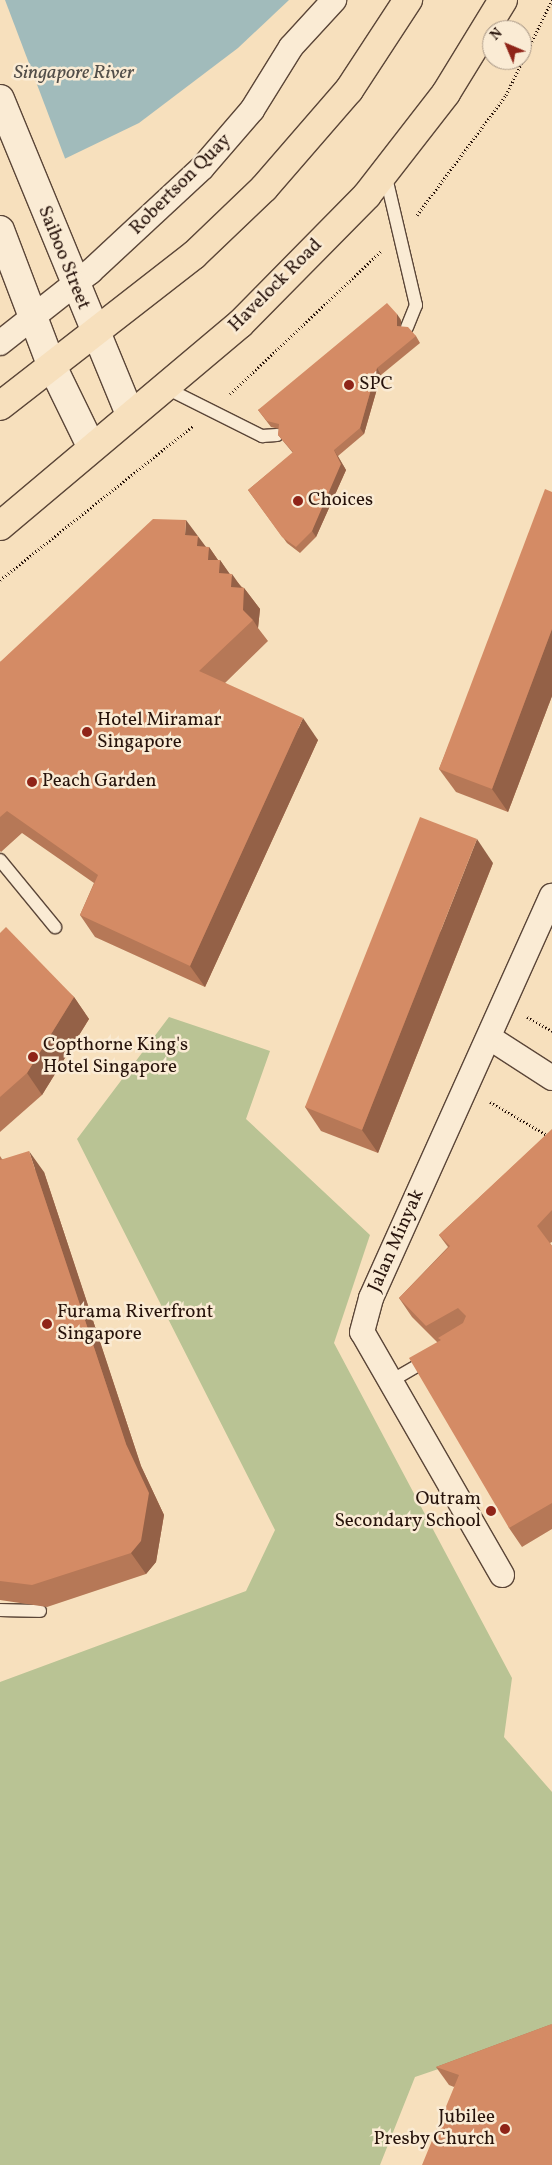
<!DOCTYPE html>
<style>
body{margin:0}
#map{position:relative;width:552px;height:2165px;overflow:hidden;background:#f7e0bd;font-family:Vollkorn,serif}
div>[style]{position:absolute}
.green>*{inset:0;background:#b9c394}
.water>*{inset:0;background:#a1bbbb}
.pier>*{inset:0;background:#f7e0bd}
.path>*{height:3px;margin-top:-1.5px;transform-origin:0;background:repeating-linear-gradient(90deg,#27130b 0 1px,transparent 0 3.5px)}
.roads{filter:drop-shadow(1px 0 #5b4638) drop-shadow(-1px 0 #5b4638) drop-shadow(0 1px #5b4638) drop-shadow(0 -1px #5b4638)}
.lane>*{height:12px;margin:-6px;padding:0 6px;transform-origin:6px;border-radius:6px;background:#faebd4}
.street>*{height:24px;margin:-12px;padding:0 12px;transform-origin:12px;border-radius:12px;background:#faebd4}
.secondary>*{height:28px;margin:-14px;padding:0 14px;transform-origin:14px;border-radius:14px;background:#faebd4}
.primary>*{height:28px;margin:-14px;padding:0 14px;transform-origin:14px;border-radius:14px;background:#f7e0bd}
.wall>*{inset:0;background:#b67857}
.shaded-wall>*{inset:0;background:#946147}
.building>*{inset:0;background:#d48b65}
.dots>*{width:14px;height:14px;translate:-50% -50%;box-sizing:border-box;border:2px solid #faebd4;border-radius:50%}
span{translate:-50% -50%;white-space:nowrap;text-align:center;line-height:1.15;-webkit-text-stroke:5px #faebd4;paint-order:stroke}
.street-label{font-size:19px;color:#27130b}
.poi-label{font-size:19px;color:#27130b}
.left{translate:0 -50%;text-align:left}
.right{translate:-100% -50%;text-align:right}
.water-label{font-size:20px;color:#524e49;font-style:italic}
.north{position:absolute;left:482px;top:20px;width:50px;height:50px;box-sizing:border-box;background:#faebd4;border:1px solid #a69584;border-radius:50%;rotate:315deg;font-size:14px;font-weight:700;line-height:20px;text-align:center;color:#27130b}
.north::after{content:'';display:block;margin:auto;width:18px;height:22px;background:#8f2418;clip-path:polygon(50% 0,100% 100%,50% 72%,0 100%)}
</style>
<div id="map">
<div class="green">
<i style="clip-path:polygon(169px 1017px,270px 1051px,246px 1119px,370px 1235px,334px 1343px,512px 1678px,504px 1737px,552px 1792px,552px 2030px,415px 2077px,380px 2165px,0 2165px,0 1682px,246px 1591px,275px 1530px,77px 1139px)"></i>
</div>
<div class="water">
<i style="clip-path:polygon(3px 0,289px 0,238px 48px,139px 123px,0 190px)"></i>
</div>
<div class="pier">
<i style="clip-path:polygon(0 0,5px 0,66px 161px,0 193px)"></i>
</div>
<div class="path">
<i style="left:417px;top:215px;width:149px;rotate:-53.4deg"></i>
<i style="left:506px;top:95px;width:106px;rotate:-64.2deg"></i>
<i style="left:230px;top:394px;width:208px;rotate:-43.4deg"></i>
<i style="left:0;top:580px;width:247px;rotate:-38.6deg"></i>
<i style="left:527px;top:1017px;width:29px;rotate:29deg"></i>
<i style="left:490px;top:1102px;width:72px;rotate:30.1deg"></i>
</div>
<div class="roads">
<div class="lane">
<i style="left:385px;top:173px;width:136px;rotate:76.8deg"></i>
<i style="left:416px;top:305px;width:24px;rotate:112deg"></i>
<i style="left:164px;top:387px;width:110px;rotate:26.6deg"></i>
<i style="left:262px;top:436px;width:15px;rotate:-4deg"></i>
<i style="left:0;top:860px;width:87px;rotate:50.6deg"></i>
<i style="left:391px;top:1381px;width:44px;rotate:-30.1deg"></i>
<i style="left:0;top:1610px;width:40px;rotate:1.4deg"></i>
</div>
<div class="street">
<i style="left:0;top:343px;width:115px;rotate:-38.3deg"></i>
<i style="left:90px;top:272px;width:153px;rotate:-42.9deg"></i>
<i style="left:202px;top:168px;width:77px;rotate:-49.2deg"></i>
<i style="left:252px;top:110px;width:74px;rotate:-58.2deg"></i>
<i style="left:291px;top:47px;width:64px;rotate:-47.5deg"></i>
<i style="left:490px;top:1038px;width:74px;rotate:32.8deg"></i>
<i style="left:502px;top:1575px;width:280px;rotate:-119.9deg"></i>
<i style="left:362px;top:1332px;width:35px;rotate:-75deg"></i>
<i style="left:371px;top:1298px;width:441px;rotate:-65.8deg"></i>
</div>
<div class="secondary">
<i style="left:0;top:99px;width:342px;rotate:67.6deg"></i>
<i style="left:0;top:230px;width:143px;rotate:69.2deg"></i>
<i style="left:51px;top:364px;width:93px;rotate:64deg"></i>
</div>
<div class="primary">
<i style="left:0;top:406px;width:246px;rotate:-37.9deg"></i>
<i style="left:194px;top:255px;width:97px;rotate:-43.7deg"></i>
<i style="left:264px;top:188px;width:130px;rotate:-49.1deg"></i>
<i style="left:349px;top:90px;width:108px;rotate:-56.8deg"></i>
<i style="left:0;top:526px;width:314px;rotate:-40.1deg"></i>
<i style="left:240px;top:324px;width:181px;rotate:-45.4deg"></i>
<i style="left:367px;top:195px;width:129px;rotate:-52.2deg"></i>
<i style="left:446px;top:93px;width:109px;rotate:-58.5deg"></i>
</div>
</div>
<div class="wall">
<i style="clip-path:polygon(401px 320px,401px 327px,416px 336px,420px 343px,381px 375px,364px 434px,338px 456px,346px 470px,316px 537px,300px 553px,287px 543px,248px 490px,293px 453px,278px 435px,279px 429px,271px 427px,258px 410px)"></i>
<i style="clip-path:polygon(552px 492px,552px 696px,508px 812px,456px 792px,439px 769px)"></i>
<i style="clip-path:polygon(197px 536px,205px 547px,209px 547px,218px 560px,220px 560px,229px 574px,242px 587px,244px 588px,260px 609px,258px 628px,268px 641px,225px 683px,318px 740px,205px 987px,95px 937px,80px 915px,94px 883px,22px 833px,1px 852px,0 851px,0 662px)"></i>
<i style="clip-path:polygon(493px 863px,378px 1153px,321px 1131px,305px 1107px)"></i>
<i style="clip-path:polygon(0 933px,74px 997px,89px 1019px,42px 1095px,0 1132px)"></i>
<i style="clip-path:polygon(552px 1130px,552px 1242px,550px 1243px,552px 1246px,552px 1529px,522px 1547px,509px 1528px,437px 1342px,412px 1317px,399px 1298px,448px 1247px,439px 1235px)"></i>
<i style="clip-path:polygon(0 1156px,2px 1159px,44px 1172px,141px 1466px,164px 1515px,156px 1562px,146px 1574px,47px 1607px,0 1600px)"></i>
<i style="clip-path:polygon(552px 2024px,454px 2087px,449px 2085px,436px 2067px)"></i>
</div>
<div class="shaded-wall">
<i style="clip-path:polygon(397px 314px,401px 320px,401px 332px,397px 326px)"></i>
<i style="clip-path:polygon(377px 368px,381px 375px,364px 434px,360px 428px)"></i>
<i style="clip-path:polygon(334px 450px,346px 470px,316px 537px,312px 531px)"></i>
<i style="clip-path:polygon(186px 520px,209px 551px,209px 547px,220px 563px,220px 560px,232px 577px,232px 574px,244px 591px,244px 588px,260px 609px,258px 628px,253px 620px,251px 621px,185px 535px)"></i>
<i style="clip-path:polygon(552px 629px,552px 696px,508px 812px,492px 789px)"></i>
<i style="clip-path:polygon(303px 718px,318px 740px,205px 987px,190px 966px)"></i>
<i style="clip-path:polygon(477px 839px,493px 863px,378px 1153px,362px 1130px)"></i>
<i style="clip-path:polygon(74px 997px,89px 1019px,42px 1095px,27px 1073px)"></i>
<i style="clip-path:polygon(29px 1151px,44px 1172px,141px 1466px,164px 1515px,156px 1562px,146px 1574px,131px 1553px,126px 1444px)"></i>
</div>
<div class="building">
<i style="clip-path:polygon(387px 303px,397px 314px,397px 326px,408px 327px,416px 336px,377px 368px,360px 428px,334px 450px,341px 464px,312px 531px,296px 547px,282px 537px,248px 490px,293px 452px,278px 435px,279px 424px,267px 421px,258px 410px)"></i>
<i style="clip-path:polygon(545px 489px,552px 492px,552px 629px,492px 789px,439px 769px)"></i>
<i style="clip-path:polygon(153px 519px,186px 520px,185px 535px,198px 536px,197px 546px,209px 547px,208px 560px,220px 560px,219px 573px,232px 574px,231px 587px,244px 588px,243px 610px,253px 620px,199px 671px,303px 718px,190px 966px,80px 915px,98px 875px,7px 811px,0 817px,0 662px)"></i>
<i style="clip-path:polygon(420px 817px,477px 839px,362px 1130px,305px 1107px)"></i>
<i style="clip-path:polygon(6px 927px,74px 997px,27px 1073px,0 1097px,0 933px)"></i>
<i style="clip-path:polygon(552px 1129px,552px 1210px,537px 1226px,552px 1246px,552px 1503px,509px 1528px,409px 1358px,441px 1340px,438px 1338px,463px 1323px,466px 1316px,458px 1308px,426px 1326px,399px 1298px,450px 1246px,439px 1235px)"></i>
<i style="clip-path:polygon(29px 1151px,126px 1444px,149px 1493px,141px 1541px,131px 1553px,32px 1585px,0 1581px,0 1160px)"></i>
<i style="clip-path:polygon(552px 2024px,552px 2165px,422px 2165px,459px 2075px,436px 2067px)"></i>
</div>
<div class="dots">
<i style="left:349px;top:385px;background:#8f2418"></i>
<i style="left:298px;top:501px;background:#8f2418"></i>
<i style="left:87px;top:732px;background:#8f2418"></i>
<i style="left:32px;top:782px;background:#8f2418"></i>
<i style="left:33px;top:1057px;background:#8f2418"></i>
<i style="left:47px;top:1324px;background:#8f2418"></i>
<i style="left:491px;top:1511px;background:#8f2418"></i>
<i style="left:505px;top:2129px;background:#8f2418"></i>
</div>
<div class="street-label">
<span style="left:181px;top:185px;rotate:-45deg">Robertson Quay</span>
<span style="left:63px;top:258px;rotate:68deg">Saiboo Street</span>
<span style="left:276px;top:286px;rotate:-45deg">Havelock Road</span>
<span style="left:397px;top:1241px;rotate:-66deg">Jalan Minyak</span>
</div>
<div class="poi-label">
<span class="left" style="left:359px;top:385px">SPC</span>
<span class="left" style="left:308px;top:501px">Choices</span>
<span class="left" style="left:97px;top:732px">Hotel Miramar<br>Singapore</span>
<span class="left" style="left:42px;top:782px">Peach Garden</span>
<span class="left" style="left:43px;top:1057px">Copthorne King's<br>Hotel Singapore</span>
<span class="left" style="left:57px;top:1324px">Furama Riverfront<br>Singapore</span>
<span class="right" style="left:481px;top:1511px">Outram<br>Secondary School</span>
<span class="right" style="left:495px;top:2129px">Jubilee<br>Presby Church</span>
</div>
<div class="water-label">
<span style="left:74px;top:73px">Singapore River</span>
</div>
<div class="north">N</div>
</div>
